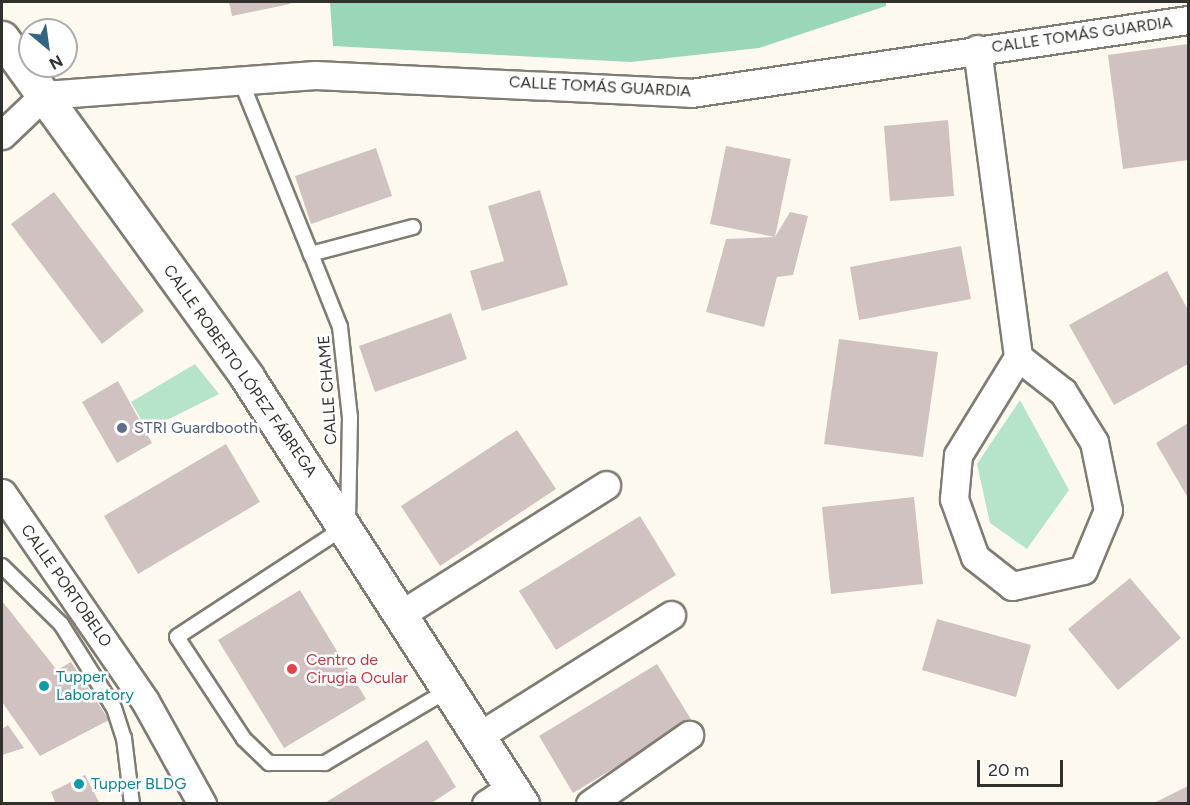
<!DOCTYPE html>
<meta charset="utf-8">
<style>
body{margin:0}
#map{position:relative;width:1190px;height:805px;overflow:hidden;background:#fef9ee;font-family:Figtree,sans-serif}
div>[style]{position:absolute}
.green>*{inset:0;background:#b5e4cb}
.forest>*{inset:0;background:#9ad7b8}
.building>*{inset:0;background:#cfc2c0}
.roads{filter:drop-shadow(2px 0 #817c73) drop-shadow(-2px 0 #817c73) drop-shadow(0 2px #817c73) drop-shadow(0 -2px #817c73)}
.lane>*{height:14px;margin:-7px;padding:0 7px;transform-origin:7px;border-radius:7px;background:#fff}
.street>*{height:27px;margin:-13.5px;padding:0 13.5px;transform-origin:13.5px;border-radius:13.5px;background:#fff}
.secondary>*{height:33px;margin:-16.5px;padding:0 16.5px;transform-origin:16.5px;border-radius:16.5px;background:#fff}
.dots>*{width:16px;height:16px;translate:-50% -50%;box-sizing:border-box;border:3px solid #fff;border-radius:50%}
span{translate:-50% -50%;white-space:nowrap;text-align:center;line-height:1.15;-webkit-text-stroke:5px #fff;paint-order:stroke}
.street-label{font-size:16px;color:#32302c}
.service-label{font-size:16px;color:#4e5e75}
.left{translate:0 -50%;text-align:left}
.health-label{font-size:16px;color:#be3a42}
.culture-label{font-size:16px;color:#0d838f}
.frame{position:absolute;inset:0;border:3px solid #32302c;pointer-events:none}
.north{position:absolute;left:18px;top:18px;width:60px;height:60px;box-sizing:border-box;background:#fff;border:2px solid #adacab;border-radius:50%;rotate:151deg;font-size:16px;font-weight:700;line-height:24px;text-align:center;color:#32302c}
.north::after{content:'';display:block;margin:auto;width:21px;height:27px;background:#336482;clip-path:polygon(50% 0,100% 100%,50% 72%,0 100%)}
.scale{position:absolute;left:977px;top:760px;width:86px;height:27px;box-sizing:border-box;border:3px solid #32302c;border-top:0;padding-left:8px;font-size:18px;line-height:21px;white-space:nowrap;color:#32302c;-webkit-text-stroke:4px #fff;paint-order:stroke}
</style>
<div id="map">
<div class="green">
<i style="clip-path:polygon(195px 364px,219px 394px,147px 430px,131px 402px)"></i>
<i style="clip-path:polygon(1020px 400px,1069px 490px,1027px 549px,990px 523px,977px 464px)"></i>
</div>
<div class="forest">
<i style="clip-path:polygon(330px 2px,886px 2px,886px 6px,759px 48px,631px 62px,333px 46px)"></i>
</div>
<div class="building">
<i style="clip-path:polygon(229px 2px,290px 2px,290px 4px,232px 16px)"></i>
<i style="clip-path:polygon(1188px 44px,1188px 160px,1123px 169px,1108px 55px)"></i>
<i style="clip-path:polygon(948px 120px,954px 196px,890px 201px,884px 126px)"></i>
<i style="clip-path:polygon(726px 146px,791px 159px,775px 237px,790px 212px,808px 216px,793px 275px,777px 277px,764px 327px,706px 312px,726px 239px,775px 237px,710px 224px)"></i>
<i style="clip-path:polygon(376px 148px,392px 196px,311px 224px,295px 176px)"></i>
<i style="clip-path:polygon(540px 190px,568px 285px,482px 311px,470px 271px,504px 261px,488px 206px)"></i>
<i style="clip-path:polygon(54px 192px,144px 311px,102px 344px,11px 224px)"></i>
<i style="clip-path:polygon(961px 246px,971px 299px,859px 320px,850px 267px)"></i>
<i style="clip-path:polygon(1167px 271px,1188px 310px,1188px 364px,1114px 405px,1069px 325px)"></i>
<i style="clip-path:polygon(451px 313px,467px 359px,375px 392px,359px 346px)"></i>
<i style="clip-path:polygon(839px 339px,938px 352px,923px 457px,824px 444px)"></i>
<i style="clip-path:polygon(118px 381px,152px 443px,117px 463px,82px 402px)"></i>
<i style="clip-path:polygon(1188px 423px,1188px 498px,1156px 443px)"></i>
<i style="clip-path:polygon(517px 430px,556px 489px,440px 566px,401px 506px)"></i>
<i style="clip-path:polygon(226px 444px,260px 502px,138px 574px,104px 516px)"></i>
<i style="clip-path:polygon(914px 497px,923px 584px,831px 594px,822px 507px)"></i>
<i style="clip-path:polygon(640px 516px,676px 575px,556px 650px,519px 591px)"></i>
<i style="clip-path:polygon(1130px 578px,1181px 638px,1118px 690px,1068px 629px)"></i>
<i style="clip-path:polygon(300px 590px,366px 699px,284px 748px,218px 640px)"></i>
<i style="clip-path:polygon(2px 601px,57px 670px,71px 662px,109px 720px,40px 756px,2px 702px)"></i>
<i style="clip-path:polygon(937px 619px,1031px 645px,1016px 697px,922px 670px)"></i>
<i style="clip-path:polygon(657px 664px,692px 721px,573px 793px,539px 736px)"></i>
<i style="clip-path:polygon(8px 725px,24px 748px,2px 755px,2px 729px)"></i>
<i style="clip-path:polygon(427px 740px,456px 787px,430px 804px,323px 804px)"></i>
<i style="clip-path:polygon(85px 775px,100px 804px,56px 804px,51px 792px)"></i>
<i style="clip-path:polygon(1188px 786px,1188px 804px,1152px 804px)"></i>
</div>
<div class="roads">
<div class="lane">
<i style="left:241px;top:81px;width:187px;rotate:68deg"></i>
<i style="left:413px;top:227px;width:106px;rotate:165.2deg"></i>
<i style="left:311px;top:254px;width:79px;rotate:68.3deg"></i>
<i style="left:340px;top:327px;width:91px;rotate:83.7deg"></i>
<i style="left:350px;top:417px;width:108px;rotate:91.1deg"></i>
<i style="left:348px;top:525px;width:204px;rotate:146.8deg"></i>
<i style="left:177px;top:637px;width:122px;rotate:56.7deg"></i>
<i style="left:244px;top:739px;width:35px;rotate:44deg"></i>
<i style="left:269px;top:763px;width:56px"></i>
<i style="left:325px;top:763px;width:143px;rotate:-30.7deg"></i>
<i style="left:2px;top:566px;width:83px;rotate:44.5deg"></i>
<i style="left:61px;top:624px;width:99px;rotate:57.8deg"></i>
<i style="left:114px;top:708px;width:32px;rotate:72deg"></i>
<i style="left:124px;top:738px;width:66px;rotate:83.1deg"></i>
</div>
<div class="street">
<i style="left:977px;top:49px;width:311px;rotate:82.4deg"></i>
<i style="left:1018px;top:357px;width:57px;rotate:37.9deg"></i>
<i style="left:1063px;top:392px;width:59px;rotate:58.2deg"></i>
<i style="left:1094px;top:442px;width:69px;rotate:78.4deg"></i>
<i style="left:1108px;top:510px;width:65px;rotate:112.6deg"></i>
<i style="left:1083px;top:570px;width:73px;rotate:167.3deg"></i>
<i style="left:1012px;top:586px;width:47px;rotate:-141.9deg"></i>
<i style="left:975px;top:557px;width:62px;rotate:-109.9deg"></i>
<i style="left:954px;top:499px;width:44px;rotate:-84.8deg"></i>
<i style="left:958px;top:455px;width:115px;rotate:-58.5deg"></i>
<i style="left:2px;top:135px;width:58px;rotate:-43.6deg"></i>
<i style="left:44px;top:95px;width:272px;rotate:-4.2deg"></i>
<i style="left:315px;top:75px;width:376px;rotate:2.7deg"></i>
<i style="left:691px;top:93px;width:502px;rotate:-8.36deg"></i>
<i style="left:2px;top:493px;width:252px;rotate:55.5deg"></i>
<i style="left:145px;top:701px;width:118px;rotate:61deg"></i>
<i style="left:403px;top:613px;width:240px;rotate:-32.2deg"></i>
<i style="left:479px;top:736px;width:227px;rotate:-32.2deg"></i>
<i style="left:486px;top:804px;width:31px;rotate:-33deg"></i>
<i style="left:590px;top:804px;width:121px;rotate:-34.9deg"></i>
</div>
<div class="secondary">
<i style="left:2px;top:38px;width:418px;rotate:54.1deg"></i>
<i style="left:247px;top:377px;width:508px;rotate:57.22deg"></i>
</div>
</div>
<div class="dots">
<i style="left:122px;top:428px;background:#5c6f8a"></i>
<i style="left:292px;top:669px;background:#e0444e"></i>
<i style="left:44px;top:686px;background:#0f9aa8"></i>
<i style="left:79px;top:784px;background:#0f9aa8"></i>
</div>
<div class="street-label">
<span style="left:1082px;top:35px;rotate:-8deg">CALLE TOMÁS GUARDIA</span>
<span style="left:600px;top:87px;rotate:3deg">CALLE TOMÁS GUARDIA</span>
<span style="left:240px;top:371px;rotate:55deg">CALLE ROBERTO LÓPEZ FÁBREGA</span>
<span style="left:328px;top:390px;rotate:-94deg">CALLE CHAME</span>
<span style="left:66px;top:586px;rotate:55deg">CALLE PORTOBELO</span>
</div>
<div class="service-label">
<span class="left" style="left:134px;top:428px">STRI Guardbooth</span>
</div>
<div class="health-label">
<span class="left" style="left:306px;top:669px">Centro de<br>Cirugia Ocular</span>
</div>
<div class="culture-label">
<span class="left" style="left:56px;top:686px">Tupper<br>Laboratory</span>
<span class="left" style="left:91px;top:784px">Tupper BLDG</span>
</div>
<div class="frame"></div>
<div class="north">N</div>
<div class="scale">20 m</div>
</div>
